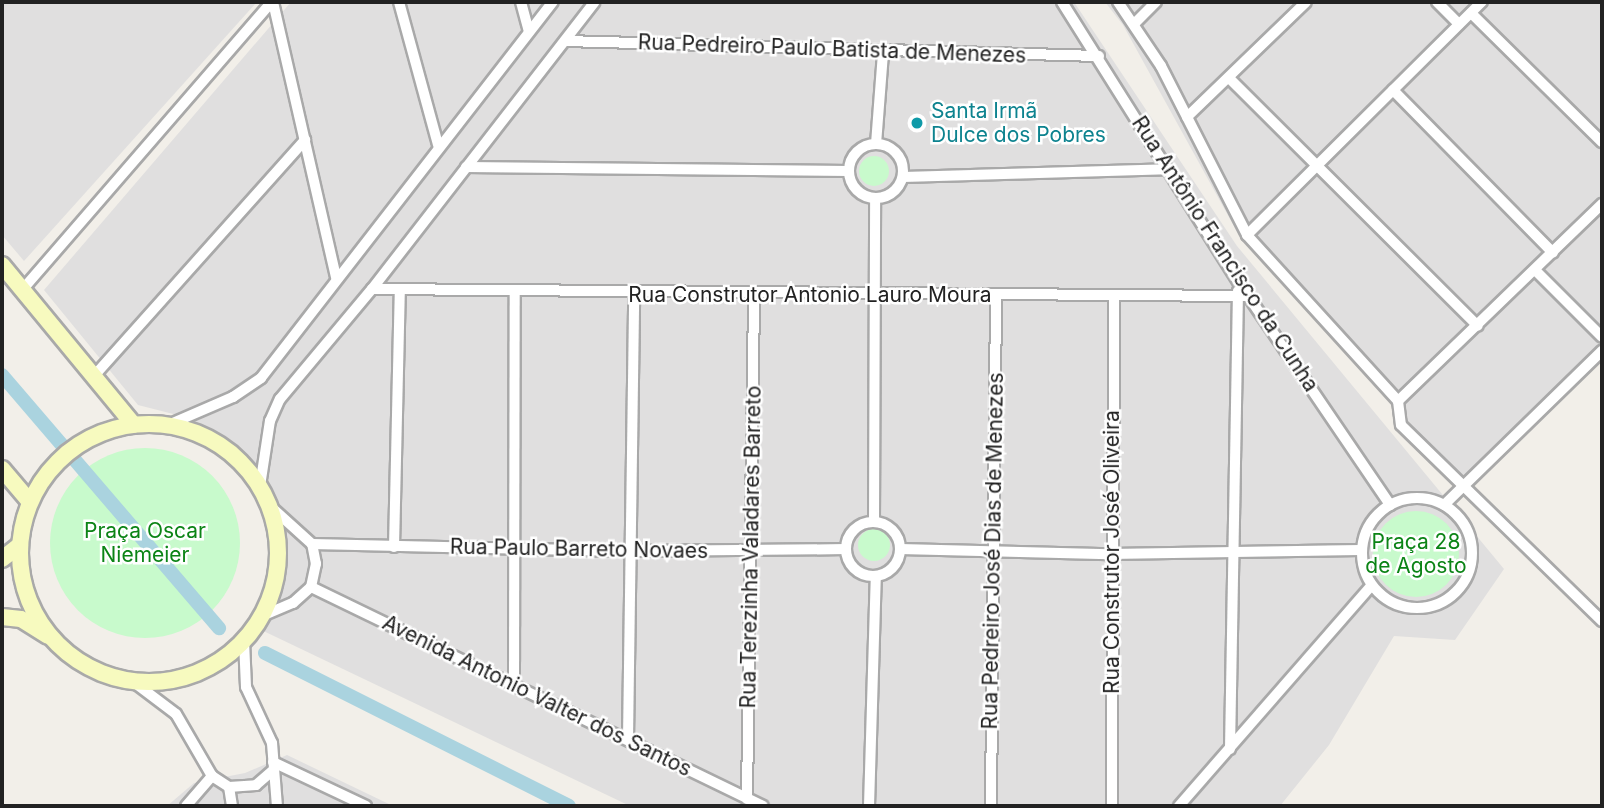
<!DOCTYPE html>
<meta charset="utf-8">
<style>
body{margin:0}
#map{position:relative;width:1604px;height:808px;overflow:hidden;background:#f2efe9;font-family:Inter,sans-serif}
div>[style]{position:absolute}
.residential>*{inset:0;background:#e0dfdf}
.park>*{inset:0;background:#c8facc}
.round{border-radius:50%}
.canal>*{height:14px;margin:-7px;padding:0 7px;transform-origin:7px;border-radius:7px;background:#aad3df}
.roads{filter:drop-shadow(2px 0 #a9a9a9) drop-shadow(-2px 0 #a9a9a9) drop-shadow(0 2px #a9a9a9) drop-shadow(0 -2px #a9a9a9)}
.street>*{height:10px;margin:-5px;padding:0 5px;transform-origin:5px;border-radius:5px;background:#fff}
.street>.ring{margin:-5px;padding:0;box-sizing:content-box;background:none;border:10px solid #fff;border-radius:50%}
.secondary>*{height:16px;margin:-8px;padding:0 8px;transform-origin:8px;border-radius:8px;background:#f7fabf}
.secondary>.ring{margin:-8px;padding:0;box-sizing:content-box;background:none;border:16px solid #f7fabf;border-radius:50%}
.dots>*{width:19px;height:19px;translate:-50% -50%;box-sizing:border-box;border:4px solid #fff;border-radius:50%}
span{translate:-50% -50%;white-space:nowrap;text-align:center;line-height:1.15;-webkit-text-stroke:5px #fff;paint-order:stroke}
.street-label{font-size:21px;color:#222}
.culture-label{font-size:21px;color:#0d838f}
.left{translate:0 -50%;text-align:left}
.park-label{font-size:21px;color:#0c8416}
.frame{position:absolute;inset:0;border:4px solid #222;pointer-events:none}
</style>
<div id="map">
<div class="residential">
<i style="clip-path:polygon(2px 2px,257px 2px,24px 261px,2px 235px)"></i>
<i style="clip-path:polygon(291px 2px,1074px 2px,1237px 246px,1504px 569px,1455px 640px,1394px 636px,1329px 745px,1280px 806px,630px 806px,251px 625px,276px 560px,251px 465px,185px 417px,138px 405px,44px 290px)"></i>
<i style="clip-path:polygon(1105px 2px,1602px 2px,1602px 348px,1461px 479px,1241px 239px,1123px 25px)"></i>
<i style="clip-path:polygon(287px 755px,393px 806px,167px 806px,194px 783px,245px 773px)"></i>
</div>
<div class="park">
<i class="round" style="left:859px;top:156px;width:30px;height:30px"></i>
<i class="round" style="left:50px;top:448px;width:190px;height:190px"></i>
<i class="round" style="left:1373px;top:511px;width:86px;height:86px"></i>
<i class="round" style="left:858px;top:529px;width:32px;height:32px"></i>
</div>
<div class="canal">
<i style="left:2px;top:375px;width:92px;rotate:49.4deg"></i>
<i style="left:74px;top:459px;width:223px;rotate:49.4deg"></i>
<i style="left:265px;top:653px;width:340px;rotate:26.7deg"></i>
</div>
<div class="roads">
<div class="street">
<i style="left:273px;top:2px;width:283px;rotate:77.1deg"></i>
<i style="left:399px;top:2px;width:148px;rotate:74.7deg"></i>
<i style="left:521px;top:2px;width:30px;rotate:75deg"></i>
<i style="left:1062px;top:2px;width:330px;rotate:57.8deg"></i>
<i style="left:1238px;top:281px;width:271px;rotate:55.8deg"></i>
<i style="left:1118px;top:2px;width:77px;rotate:56.1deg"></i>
<i style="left:1161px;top:66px;width:190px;rotate:63deg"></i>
<i style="left:1247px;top:235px;width:224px;rotate:47.7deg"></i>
<i style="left:1398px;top:401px;width:24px;rotate:83deg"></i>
<i style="left:1401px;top:425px;width:281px;rotate:44.3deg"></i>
<i style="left:1437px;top:2px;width:31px;rotate:45deg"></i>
<i style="left:1471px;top:13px;width:184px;rotate:44.6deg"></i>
<i style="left:1134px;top:24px;width:31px;rotate:-45deg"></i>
<i style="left:565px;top:41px;width:534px;rotate:1.61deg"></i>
<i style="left:1229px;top:78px;width:351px;rotate:44.9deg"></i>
<i style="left:1393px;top:90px;width:228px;rotate:45.5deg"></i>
<i style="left:1187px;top:117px;width:165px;rotate:-44deg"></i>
<i class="ring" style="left:849px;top:144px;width:44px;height:44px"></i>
<i style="left:876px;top:144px;width:91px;rotate:-85.6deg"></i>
<i style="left:466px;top:167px;width:383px;rotate:0.6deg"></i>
<i style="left:903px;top:177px;width:264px;rotate:-1.7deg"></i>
<i style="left:1247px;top:235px;width:331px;rotate:-44.8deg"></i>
<i style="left:1536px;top:271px;width:93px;rotate:45deg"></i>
<i style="left:23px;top:289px;width:380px;rotate:-49.1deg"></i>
<i style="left:372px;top:289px;width:877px;rotate:0.46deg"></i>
<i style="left:94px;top:376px;width:317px;rotate:-48.2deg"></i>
<i style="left:1398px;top:401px;width:284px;rotate:-44deg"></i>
<i style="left:168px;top:425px;width:71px;rotate:-23.3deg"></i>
<i style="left:233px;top:397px;width:34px;rotate:-34deg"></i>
<i style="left:261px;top:378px;width:476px;rotate:-52.2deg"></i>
<i style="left:260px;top:486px;width:66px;rotate:-81.3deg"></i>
<i style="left:270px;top:421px;width:24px;rotate:-66deg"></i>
<i style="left:280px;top:399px;width:143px;rotate:-50.1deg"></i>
<i style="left:372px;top:289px;width:363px;rotate:-52.2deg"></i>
<i class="ring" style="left:1362px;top:498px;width:100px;height:100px"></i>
<i style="left:1444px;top:505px;width:221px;rotate:-44.3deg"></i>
<i class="ring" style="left:846px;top:522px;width:44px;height:44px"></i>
<i style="left:874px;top:522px;width:323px;rotate:-89.8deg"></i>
<i style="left:312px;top:544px;width:319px;rotate:1.3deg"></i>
<i style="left:631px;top:551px;width:215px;rotate:-0.5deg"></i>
<i style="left:394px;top:547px;width:258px;rotate:-88.7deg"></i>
<i style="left:900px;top:549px;width:210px;rotate:1.4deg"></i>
<i style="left:1110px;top:554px;width:251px;rotate:-0.9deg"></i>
<i style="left:311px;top:587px;width:502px;rotate:25.85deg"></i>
<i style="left:262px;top:616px;width:34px;rotate:-23deg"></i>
<i style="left:293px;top:603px;width:24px;rotate:-42deg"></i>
<i style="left:311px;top:587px;width:24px;rotate:-78deg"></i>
<i style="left:316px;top:564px;width:20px;rotate:-101deg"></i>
<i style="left:312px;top:544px;width:57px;rotate:-137.9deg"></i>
<i style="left:244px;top:641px;width:46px;rotate:87.5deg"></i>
<i style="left:246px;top:687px;width:62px;rotate:65.1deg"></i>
<i style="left:272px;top:743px;width:63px;rotate:85.5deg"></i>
<i style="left:131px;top:680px;width:56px;rotate:37.1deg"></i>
<i style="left:176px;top:714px;width:72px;rotate:59.9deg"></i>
<i style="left:212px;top:776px;width:20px;rotate:33deg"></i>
<i style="left:229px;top:787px;width:27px;rotate:-4deg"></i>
<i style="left:256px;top:785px;width:21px;rotate:-41deg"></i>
<i style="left:514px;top:682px;width:389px;rotate:-89.9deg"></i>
<i style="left:628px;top:739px;width:446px;rotate:-89.2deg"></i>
<i style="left:1230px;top:749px;width:458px;rotate:-89deg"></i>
<i style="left:273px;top:762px;width:103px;rotate:25.3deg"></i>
<i style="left:229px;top:787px;width:19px;rotate:81deg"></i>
<i style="left:747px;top:799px;width:504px;rotate:-89.2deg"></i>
<i style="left:186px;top:806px;width:40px;rotate:-49deg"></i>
<i style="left:869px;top:806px;width:230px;rotate:-88.3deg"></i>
<i style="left:991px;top:806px;width:510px;rotate:-89.44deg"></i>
<i style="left:1112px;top:806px;width:508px;rotate:-89.77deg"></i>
<i style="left:1179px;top:806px;width:292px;rotate:-48.9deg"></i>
</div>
<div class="secondary">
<i style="left:2px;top:265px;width:207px;rotate:50.5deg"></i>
<i class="ring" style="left:20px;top:424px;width:242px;height:242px"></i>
<i style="left:2px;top:469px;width:43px;rotate:49.7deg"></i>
<i style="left:2px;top:559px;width:23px;rotate:-38deg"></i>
<i style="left:2px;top:617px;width:19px;rotate:6deg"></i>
<i style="left:21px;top:619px;width:31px;rotate:32deg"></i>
</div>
</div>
<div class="dots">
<i style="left:917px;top:123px;background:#0f9aa8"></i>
</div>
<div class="street-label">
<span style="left:832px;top:49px;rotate:2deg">Rua Pedreiro Paulo Batista de Menezes</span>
<span style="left:1225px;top:254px;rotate:57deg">Rua Antônio Francisco da Cunha</span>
<span style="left:810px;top:295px">Rua Construtor Antonio Lauro Moura</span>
<span style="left:751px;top:547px;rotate:-89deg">Rua Terezinha Valadares Barreto</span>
<span style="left:579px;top:549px;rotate:1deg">Rua Paulo Barreto Novaes</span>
<span style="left:993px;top:551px;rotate:-89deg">Rua Pedreiro José Dias de Menezes</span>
<span style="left:1112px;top:552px;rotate:-90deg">Rua Construtor José Oliveira</span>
<span style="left:537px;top:696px;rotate:26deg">Avenida Antonio Valter dos Santos</span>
</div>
<div class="culture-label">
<span class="left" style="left:931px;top:123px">Santa Irmã<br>Dulce dos Pobres</span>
</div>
<div class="park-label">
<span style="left:145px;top:543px">Praça Oscar<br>Niemeier</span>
<span style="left:1416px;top:554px">Praça 28<br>de Agosto</span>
</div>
<div class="frame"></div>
</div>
